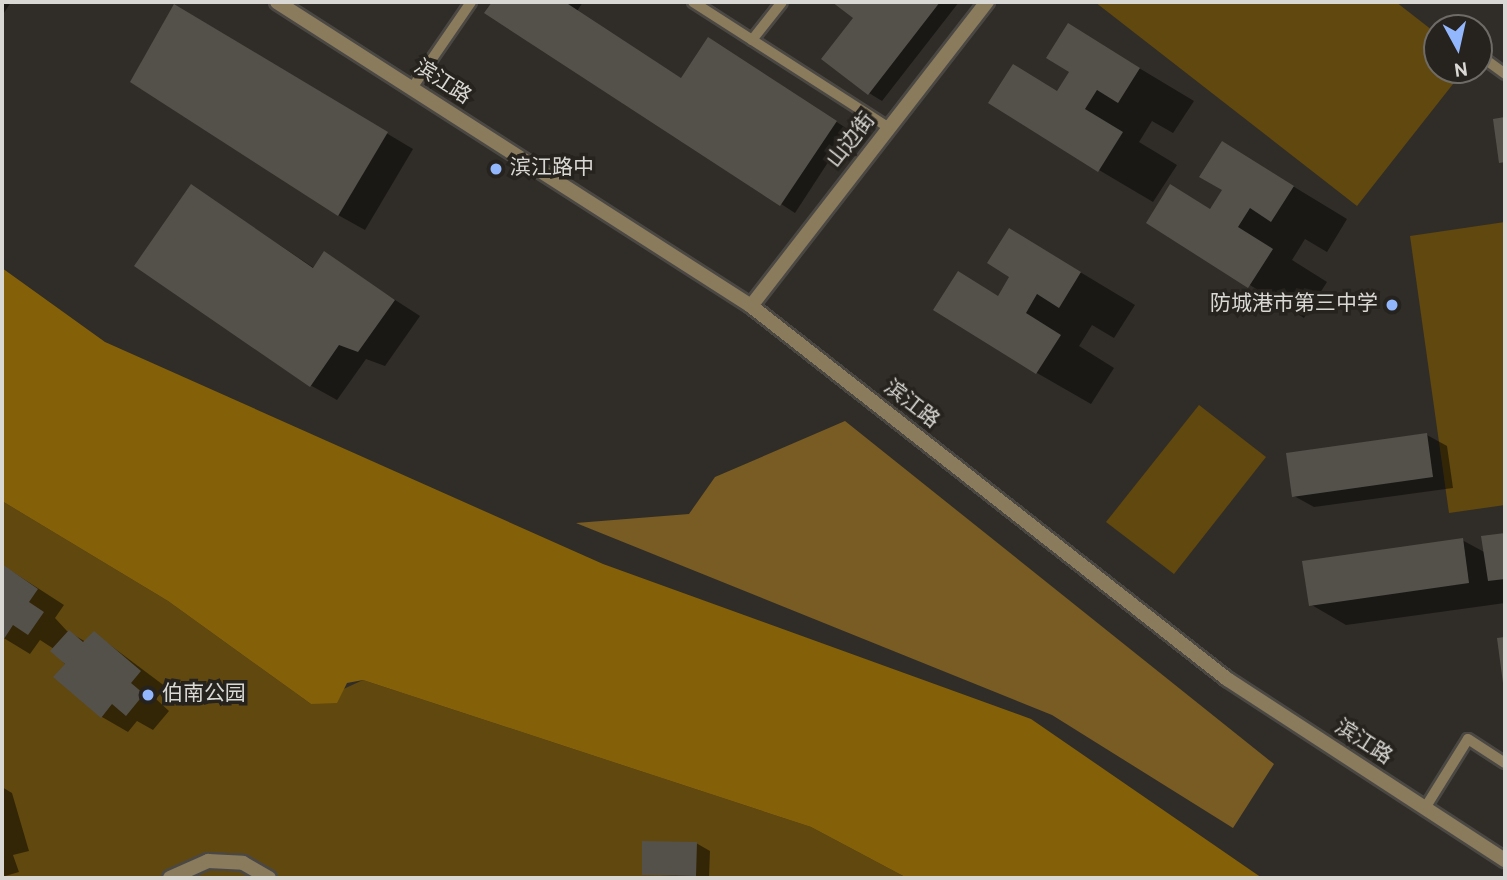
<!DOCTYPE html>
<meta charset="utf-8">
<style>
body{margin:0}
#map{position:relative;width:1507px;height:880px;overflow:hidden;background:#302d28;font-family:Overpass,"Noto Sans SC",sans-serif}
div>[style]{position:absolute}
.green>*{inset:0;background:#61480e}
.forest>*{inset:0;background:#785c23}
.water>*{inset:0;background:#846108}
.shadow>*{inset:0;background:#0007}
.building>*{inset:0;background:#54514b}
.roads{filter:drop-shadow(2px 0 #4b4844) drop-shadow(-2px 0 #4b4844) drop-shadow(0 2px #4b4844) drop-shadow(0 -2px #4b4844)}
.service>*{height:10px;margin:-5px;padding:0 5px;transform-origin:5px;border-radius:5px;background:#8a7b5d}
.minor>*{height:14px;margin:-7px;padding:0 7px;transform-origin:7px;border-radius:7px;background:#8a7b5d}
.tertiary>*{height:14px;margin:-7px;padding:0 7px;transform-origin:7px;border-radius:7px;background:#8a7b5d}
.dots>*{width:19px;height:19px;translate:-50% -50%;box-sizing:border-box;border:4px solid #26231e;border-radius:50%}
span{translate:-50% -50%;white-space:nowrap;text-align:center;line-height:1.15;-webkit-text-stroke:7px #26231e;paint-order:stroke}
.street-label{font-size:21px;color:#dad8d4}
.poi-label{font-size:21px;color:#dad8d4}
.left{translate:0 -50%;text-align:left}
.right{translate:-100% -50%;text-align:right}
.frame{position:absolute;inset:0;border:4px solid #dad8d4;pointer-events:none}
.north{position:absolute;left:1423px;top:14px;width:70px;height:70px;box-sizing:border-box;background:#26231e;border:2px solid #6e6b67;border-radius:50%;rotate:172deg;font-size:19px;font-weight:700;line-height:28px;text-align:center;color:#dad8d4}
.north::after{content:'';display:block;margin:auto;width:24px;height:32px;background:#93b7fd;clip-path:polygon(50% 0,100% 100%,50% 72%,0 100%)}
</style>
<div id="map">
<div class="green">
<i style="clip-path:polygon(1095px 2px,1396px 2px,1437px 34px,1437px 70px,1464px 70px,1357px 206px)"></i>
<i style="clip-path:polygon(1505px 222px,1505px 505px,1449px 513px,1410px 236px)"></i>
<i style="clip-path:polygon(1199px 405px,1266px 457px,1174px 574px,1106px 522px)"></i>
<i style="clip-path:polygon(2px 501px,168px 601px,311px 704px,363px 680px,811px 827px,907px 878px,2px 878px)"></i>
</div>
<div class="forest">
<i style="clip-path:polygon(845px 421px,1274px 764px,1233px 828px,1052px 715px,576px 523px,689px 514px,715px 477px)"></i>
</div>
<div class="water">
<i style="clip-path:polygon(2px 268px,105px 342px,603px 564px,1031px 719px,1262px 878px,907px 878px,811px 827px,363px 680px,347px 683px,337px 703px,311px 704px,168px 601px,2px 501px)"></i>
</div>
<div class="shadow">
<i style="clip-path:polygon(2px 2px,11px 2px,2px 16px)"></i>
<i style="clip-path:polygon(494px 2px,583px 2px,577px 11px,682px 79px,722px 47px,849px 130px,795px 213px,487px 13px)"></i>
<i style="clip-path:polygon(835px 2px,959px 2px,882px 101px,869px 93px,856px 18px)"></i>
<i style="clip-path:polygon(200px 22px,413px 149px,365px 230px,338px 215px)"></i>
<i style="clip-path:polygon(1069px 26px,1194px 101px,1173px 133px,1152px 121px,1139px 142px,1177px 165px,1153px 202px,1099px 170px,1058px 92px,1071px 72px)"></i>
<i style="clip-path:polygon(1222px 143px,1347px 219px,1327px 252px,1305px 239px,1292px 260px,1327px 282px,1304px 318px,1148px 223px,1212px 210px,1224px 190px)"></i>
<i style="clip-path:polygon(191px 186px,314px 268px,324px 254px,420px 316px,385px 366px,366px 359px,337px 400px,310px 385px)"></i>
<i style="clip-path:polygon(1010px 230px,1135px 305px,1114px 338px,1092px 325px,1079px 346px,1114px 368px,1091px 404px,1037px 373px,999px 297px,1012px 277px)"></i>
<i style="clip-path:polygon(1427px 435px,1447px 446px,1453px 488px,1314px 507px,1294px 496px)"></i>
<i style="clip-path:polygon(1505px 535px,1505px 603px,1346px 625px,1310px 604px,1462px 540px,1486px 553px,1483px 538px)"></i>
<i style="clip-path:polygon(2px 565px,64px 605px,55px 618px,67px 631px,86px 642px,94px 633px,166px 687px,156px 699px,169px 711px,153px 730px,137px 721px,128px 732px,102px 717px,54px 649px,40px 640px,30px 654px,2px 637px)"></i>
<i style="clip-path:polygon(2px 787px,12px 793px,29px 851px,13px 855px,19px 872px,2px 877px)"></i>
<i style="clip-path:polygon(696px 843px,710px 851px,709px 878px,644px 874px)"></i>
</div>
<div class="building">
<i style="clip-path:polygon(492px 2px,565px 2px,681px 78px,708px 37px,837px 121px,780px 206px,484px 13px)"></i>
<i style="clip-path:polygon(832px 2px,940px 2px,868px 95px,821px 59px,853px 18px)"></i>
<i style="clip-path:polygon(174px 4px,388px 132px,338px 216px,130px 82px)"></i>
<i style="clip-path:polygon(1068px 23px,1140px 68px,1118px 103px,1097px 90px,1085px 109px,1123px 132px,1098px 172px,988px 103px,1013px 64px,1057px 91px,1069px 72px,1046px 58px)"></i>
<i style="clip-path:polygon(1505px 117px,1505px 162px,1499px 163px,1493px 119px)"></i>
<i style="clip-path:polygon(1222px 141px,1294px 186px,1271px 222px,1250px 208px,1238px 227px,1273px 249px,1248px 288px,1146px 223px,1170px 184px,1210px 209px,1222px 190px,1199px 177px)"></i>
<i style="clip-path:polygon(191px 184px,313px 268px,324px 251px,395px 300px,358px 352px,339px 345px,310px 387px,134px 266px)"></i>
<i style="clip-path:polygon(1009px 228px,1081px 272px,1059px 308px,1037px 294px,1026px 313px,1061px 335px,1036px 374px,933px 310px,958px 271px,998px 296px,1009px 277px,987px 263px)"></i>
<i style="clip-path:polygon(1427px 433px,1433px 477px,1292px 497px,1286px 453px)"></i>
<i style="clip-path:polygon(1505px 533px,1505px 579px,1488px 581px,1481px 536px)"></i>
<i style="clip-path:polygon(1463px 538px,1469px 583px,1309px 606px,1302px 561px)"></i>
<i style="clip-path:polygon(2px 564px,38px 589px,29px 602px,44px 612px,28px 635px,13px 625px,2px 642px)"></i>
<i style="clip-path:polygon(69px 630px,83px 642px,94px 631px,141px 671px,131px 683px,144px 694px,126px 716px,112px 704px,101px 718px,53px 677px,65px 664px,50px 651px)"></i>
<i style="clip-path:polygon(1505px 637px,1505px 683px,1503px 683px,1497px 638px)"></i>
<i style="clip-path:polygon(642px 841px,697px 842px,696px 876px,642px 875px)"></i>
</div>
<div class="roads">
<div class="service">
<i style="left:693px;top:2px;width:233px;rotate:32.7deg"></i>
<i style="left:752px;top:40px;width:48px;rotate:-51.7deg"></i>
<i style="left:1486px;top:60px;width:24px;rotate:36deg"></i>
<i style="left:412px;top:88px;width:104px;rotate:-55.5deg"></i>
<i style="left:1425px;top:808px;width:81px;rotate:-58.1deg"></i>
<i style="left:1468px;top:739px;width:44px;rotate:33deg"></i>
</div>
<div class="minor">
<i style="left:751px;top:306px;width:385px;rotate:-52.2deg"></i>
<i style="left:170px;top:878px;width:42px;rotate:-24.1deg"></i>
<i style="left:208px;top:861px;width:35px;rotate:3deg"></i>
<i style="left:243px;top:863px;width:30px;rotate:30deg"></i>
</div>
<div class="tertiary">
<i style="left:277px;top:2px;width:563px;rotate:32.67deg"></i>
<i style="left:751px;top:306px;width:605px;rotate:38.08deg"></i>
<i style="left:1227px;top:679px;width:332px;rotate:33.1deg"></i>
</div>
</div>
<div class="dots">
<i style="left:496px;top:169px;background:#93b7fd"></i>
<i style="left:1392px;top:305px;background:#93b7fd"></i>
<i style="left:148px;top:695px;background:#93b7fd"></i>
</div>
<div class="street-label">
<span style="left:442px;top:83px;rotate:33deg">滨江路</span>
<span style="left:852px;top:141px;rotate:-52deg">山边街</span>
<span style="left:911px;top:405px;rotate:38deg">滨江路</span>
<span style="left:1363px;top:743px;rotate:33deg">滨江路</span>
</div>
<div class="poi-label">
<span class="left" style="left:510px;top:169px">滨江路中</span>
<span class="right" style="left:1378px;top:305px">防城港市第三中学</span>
<span class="left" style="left:162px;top:695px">伯南公园</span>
</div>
<div class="frame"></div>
<div class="north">N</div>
</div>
